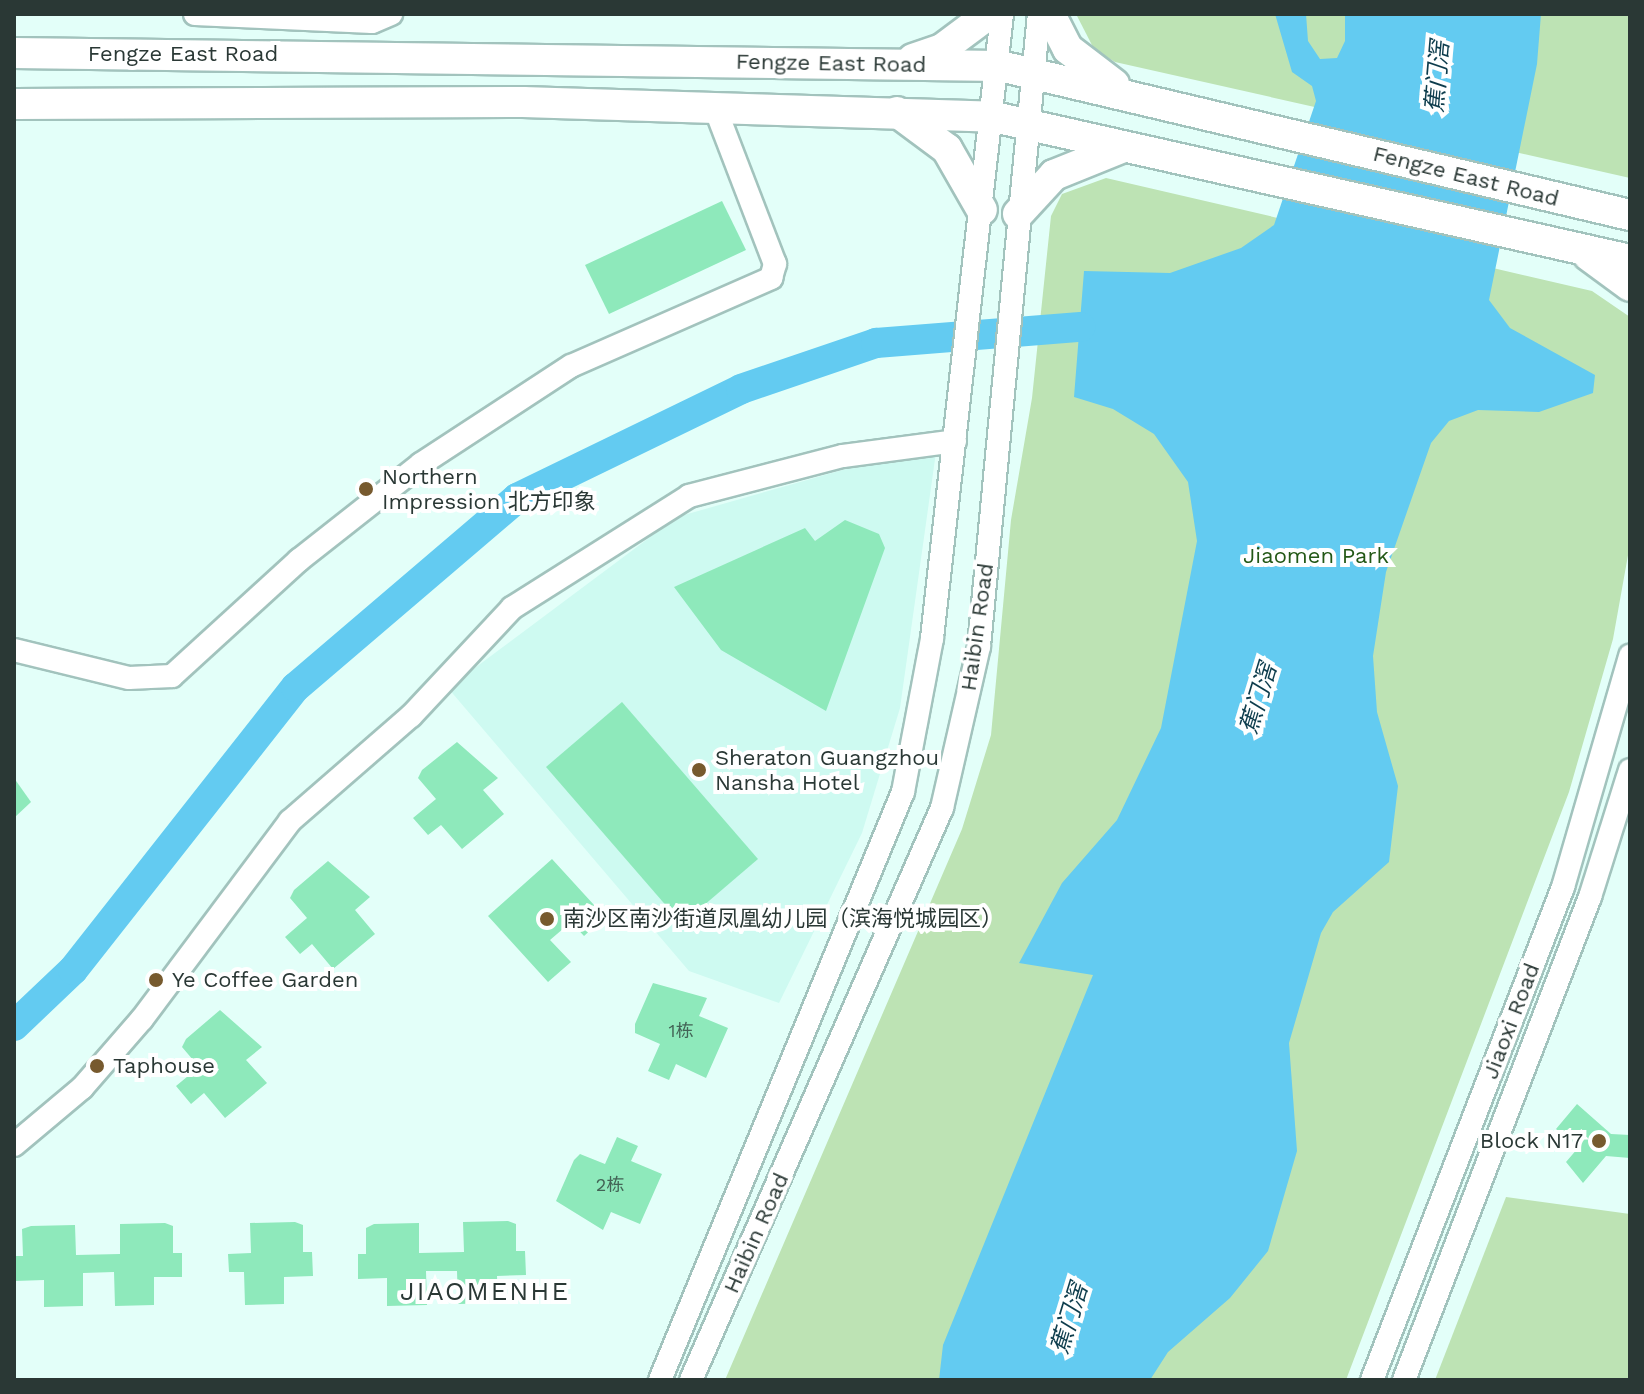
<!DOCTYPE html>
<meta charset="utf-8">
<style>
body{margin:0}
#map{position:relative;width:1644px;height:1394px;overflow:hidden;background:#e3fff9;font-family:"Work Sans","Noto Sans SC",sans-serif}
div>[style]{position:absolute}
.built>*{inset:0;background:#cefaf1}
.green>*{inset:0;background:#bde3b4}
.water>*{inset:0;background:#63cbf1}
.river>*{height:30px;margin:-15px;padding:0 15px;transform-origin:15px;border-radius:15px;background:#63cbf1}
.building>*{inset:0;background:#8ee9bb}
.roads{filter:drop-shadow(2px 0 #a2c3bd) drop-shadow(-2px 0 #a2c3bd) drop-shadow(0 2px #a2c3bd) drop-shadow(0 -2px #a2c3bd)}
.minor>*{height:22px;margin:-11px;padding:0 11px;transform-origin:11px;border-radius:11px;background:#fff}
.major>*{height:30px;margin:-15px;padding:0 15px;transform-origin:15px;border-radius:15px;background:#fff}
.dots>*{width:22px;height:22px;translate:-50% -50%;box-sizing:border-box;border:4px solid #fff;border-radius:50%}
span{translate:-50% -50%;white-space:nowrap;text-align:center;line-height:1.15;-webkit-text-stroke:8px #fff;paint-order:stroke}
.number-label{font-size:18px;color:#436456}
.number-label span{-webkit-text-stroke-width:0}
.street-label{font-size:22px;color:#2a3835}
.poi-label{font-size:22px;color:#2a3835}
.left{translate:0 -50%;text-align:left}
.right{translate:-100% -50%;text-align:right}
.park-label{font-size:22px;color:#235816}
.water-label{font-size:24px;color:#0d3c4c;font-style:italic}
.quarter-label{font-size:26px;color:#2a3835;letter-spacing:2px}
.frame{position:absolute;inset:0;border:16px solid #2a3835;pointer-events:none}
</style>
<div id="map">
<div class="built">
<i style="clip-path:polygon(936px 452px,900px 708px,862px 833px,779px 1003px,689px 971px,448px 688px,677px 517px,846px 469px)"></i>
</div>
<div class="green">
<i style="clip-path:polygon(1076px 14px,1630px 14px,1630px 178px,1115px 62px,1094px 49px)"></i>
<i style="clip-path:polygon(1106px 178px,1592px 291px,1630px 317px,1630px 544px,1613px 639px,1569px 792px,1346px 1380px,725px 1380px,962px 829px,991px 735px,1011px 520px,1032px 398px,1051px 216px,1062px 194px)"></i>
<i style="clip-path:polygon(1506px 1197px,1630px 1214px,1630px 1380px,1435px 1380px)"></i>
</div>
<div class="water">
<i style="clip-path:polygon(1275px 14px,1306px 14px,1308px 41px,1320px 59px,1337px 58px,1345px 41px,1345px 14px,1541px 14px,1537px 64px,1489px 300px,1510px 328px,1595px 375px,1593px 393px,1539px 412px,1478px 410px,1449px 421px,1431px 443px,1386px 572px,1373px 656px,1377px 712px,1398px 786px,1389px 862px,1333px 912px,1321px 933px,1289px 1043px,1297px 1151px,1268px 1251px,1230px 1298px,1168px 1352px,1150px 1380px,939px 1380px,943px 1345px,1093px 975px,1019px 963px,1062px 883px,1117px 820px,1161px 728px,1197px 541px,1188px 482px,1154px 434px,1113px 409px,1074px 397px,1084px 271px,1170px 273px,1241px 248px,1274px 225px,1316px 101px,1312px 86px,1292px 72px)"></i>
</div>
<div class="river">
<i style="left:14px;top:1026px;width:81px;rotate:-43.5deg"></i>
<i style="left:73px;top:970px;width:360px;rotate:-51.8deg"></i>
<i style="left:296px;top:687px;width:291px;rotate:-40.5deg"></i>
<i style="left:517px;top:498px;width:249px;rotate:-25.9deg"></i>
<i style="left:741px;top:389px;width:143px;rotate:-18.8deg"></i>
<i style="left:876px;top:343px;width:205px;rotate:-4.5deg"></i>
</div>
<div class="building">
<i style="clip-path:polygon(722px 201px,746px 250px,609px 314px,585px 265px)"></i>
<i style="clip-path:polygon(845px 520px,879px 534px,885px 548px,826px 711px,721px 650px,674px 587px,805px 528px,815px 541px)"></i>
<i style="clip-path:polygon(622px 702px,758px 859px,682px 924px,546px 767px)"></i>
<i style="clip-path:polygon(457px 742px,498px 778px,483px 790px,504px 814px,462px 849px,441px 825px,428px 835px,413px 818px,436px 799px,418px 778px,422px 770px)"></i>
<i style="clip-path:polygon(14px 778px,31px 802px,14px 818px)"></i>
<i style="clip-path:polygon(552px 859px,605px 917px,584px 936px,571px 922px,550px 940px,571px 962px,548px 982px,488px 916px)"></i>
<i style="clip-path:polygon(328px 861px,370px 897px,355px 910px,375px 934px,333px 969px,312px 944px,300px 954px,285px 937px,307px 918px,290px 898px,294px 890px)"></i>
<i style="clip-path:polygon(653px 983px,707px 998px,699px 1016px,728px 1028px,706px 1078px,676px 1064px,669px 1080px,648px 1071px,660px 1044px,635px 1033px,635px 1024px)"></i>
<i style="clip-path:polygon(220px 1010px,262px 1047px,246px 1060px,267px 1083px,225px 1118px,204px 1093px,191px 1104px,176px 1086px,199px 1067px,182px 1047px,186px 1039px)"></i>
<i style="clip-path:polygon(1577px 1104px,1611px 1134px,1630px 1135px,1630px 1158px,1606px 1156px,1583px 1183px,1566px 1162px,1578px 1148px,1556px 1129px)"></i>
<i style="clip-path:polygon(617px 1137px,638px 1146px,631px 1161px,662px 1174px,640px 1224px,611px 1212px,603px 1230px,556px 1201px,574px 1160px,580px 1154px,605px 1164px)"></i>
<i style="clip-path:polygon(508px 1221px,516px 1224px,516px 1251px,525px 1251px,526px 1275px,497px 1276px,498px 1303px,458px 1304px,457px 1271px,426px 1271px,427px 1305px,387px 1306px,387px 1278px,358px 1279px,358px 1254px,366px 1254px,366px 1228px,374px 1224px,419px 1223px,419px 1253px,464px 1252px,463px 1222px)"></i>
<i style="clip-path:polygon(295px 1222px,303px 1225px,303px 1252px,312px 1252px,313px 1276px,284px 1277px,284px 1304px,245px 1305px,244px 1272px,229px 1272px,228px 1254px,251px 1253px,250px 1223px)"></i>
<i style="clip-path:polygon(165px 1223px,173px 1226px,173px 1253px,182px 1253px,182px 1277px,154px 1277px,154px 1305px,115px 1306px,114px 1272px,83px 1273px,83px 1306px,44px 1307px,44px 1280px,15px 1281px,14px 1256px,23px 1256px,22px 1229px,31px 1226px,75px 1225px,76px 1255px,120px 1254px,120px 1224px)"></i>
</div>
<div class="roads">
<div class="minor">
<i style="left:195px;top:14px;width:177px;rotate:2.6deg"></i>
<i style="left:372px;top:22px;width:21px;rotate:-23deg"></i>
<i style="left:14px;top:650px;width:118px;rotate:13.7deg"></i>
<i style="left:129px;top:678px;width:43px;rotate:-2.7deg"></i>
<i style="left:172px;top:676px;width:172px;rotate:-42.4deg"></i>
<i style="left:299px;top:560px;width:155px;rotate:-38.2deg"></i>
<i style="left:421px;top:464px;width:179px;rotate:-33.2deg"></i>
<i style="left:571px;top:366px;width:219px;rotate:-23.7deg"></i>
<i style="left:771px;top:278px;width:15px;rotate:-74deg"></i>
<i style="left:775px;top:264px;width:167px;rotate:-111deg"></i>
<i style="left:14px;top:1145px;width:89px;rotate:-40deg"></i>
<i style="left:82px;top:1088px;width:91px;rotate:-49deg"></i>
<i style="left:142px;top:1019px;width:247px;rotate:-53.2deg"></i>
<i style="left:290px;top:821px;width:160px;rotate:-41deg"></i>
<i style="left:411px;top:716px;width:148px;rotate:-46.9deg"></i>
<i style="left:512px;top:608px;width:209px;rotate:-32.3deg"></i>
<i style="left:689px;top:496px;width:159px;rotate:-14.6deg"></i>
<i style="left:843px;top:456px;width:113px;rotate:-7.6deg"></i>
<i style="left:660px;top:1380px;width:636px;rotate:-67.55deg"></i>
<i style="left:903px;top:792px;width:157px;rotate:-79.3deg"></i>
<i style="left:932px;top:638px;width:628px;rotate:-83.6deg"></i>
<i style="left:691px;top:1380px;width:625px;rotate:-66.31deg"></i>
<i style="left:942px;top:808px;width:166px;rotate:-77.1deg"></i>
<i style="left:979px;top:646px;width:635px;rotate:-84.58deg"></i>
<i style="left:1372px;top:1380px;width:529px;rotate:-68.82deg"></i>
<i style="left:1563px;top:887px;width:241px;rotate:-73.8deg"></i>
<i style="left:1404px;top:1380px;width:518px;rotate:-68.94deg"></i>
<i style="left:1590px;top:897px;width:133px;rotate:-72.5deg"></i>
</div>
<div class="major">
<i style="left:1050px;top:14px;width:39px;rotate:63deg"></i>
<i style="left:1068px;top:49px;width:58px;rotate:37.3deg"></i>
<i style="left:14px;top:53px;width:986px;rotate:0.76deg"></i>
<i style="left:1000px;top:66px;width:647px;rotate:13.31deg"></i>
<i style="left:913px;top:59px;width:31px;rotate:-19deg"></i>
<i style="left:942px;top:49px;width:59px;rotate:-36.7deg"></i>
<i style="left:14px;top:104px;width:509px;rotate:-0.23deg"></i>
<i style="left:523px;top:102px;width:471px;rotate:1.8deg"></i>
<i style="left:994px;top:117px;width:652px;rotate:12.67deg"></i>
<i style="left:897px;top:112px;width:62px;rotate:36.5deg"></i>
<i style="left:947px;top:149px;width:70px;rotate:60.2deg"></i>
<i style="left:1018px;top:214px;width:53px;rotate:-47.3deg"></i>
<i style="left:1054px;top:175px;width:72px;rotate:-21.9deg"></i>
<i style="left:1588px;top:255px;width:52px;rotate:36.4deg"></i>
</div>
</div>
<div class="dots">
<i style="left:366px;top:489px;background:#775a2e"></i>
<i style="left:699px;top:770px;background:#775a2e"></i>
<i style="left:547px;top:919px;background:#775a2e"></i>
<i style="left:156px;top:980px;background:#775a2e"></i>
<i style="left:97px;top:1066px;background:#775a2e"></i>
<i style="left:1599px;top:1141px;background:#775a2e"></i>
</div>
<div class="number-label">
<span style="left:681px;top:1031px">1栋</span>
<span style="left:610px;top:1185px">2栋</span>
</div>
<div class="street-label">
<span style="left:183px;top:54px">Fengze East Road</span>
<span style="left:831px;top:63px;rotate:1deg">Fengze East Road</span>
<span style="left:1466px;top:176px;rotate:14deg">Fengze East Road</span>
<span style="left:977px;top:627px;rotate:-82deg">Haibin Road</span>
<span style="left:1511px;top:1021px;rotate:-69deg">Jiaoxi Road</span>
<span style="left:756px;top:1233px;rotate:-66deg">Haibin Road</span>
</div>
<div class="poi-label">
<span class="left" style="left:382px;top:489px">Northern<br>Impression 北方印象</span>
<span class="left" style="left:715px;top:770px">Sheraton Guangzhou<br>Nansha Hotel</span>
<span class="left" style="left:563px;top:919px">南沙区南沙街道凤凰幼儿园（滨海悦城园区）</span>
<span class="left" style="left:172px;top:980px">Ye Coffee Garden</span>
<span class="left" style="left:113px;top:1066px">Taphouse</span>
<span class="right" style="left:1583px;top:1141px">Block N17</span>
</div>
<div class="park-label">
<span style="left:1316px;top:556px">Jiaomen Park</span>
</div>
<div class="water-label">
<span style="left:1438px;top:77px;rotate:-85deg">蕉门滘</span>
<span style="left:1259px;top:699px;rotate:-73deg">蕉门滘</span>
<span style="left:1070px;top:1319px;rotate:-73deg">蕉门滘</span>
</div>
<div class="quarter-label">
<span style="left:485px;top:1292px">JIAOMENHE</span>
</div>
<div class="frame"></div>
</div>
